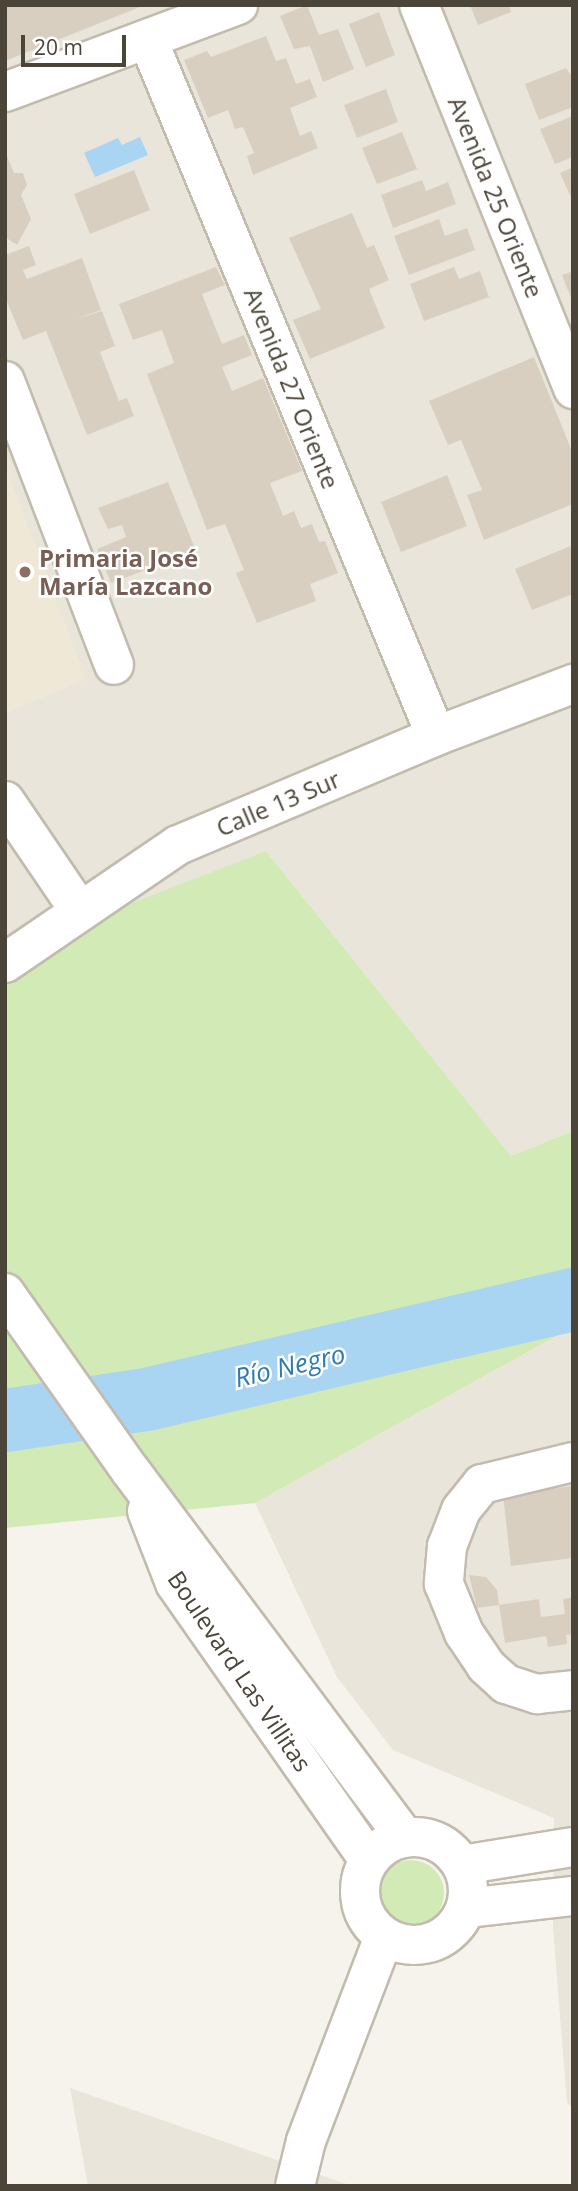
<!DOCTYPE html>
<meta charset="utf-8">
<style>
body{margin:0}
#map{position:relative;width:578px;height:2191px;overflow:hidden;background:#f6f3ec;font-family:"Open Sans",sans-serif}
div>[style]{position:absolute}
.residential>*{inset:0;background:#eae5da}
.education>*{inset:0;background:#efe8d6}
.green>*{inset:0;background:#d2eab5}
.round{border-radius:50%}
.water>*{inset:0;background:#a9d4f2}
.river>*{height:63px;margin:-31.5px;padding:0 31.5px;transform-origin:31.5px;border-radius:31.5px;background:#a9d4f2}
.building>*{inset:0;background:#d8cfc1}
.roads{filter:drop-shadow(2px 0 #c2bbae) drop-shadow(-2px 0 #c2bbae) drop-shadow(0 2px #c2bbae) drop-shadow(0 -2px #c2bbae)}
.minor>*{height:38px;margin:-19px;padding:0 19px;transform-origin:19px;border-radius:19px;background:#fff}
.minor>.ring{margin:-19px;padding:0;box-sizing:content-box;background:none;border:38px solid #fff;border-radius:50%}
.dots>*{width:19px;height:19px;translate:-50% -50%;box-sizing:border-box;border:4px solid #fff;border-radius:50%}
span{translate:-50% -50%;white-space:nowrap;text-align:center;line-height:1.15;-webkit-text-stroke:5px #fff;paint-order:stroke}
.street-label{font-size:24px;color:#4b4439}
.education-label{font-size:24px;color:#785e54;font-weight:700}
.left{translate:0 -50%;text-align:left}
.water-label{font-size:26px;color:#2e7ab2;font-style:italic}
.frame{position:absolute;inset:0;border:7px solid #4b4439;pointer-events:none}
.scale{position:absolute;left:21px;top:35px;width:105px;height:32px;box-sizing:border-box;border:4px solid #4b4439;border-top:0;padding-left:9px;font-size:21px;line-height:24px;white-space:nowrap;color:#4b4439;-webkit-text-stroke:5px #fff;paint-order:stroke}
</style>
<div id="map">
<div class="residential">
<i style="clip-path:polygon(5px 5px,573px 5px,573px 1131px,511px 1156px,266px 851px,5px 967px)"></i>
<i style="clip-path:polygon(573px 1331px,573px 2107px,567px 2103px,553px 1928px,554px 1818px,393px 1750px,337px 1677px,255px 1503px,562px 1333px)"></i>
<i style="clip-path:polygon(70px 2088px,352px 2186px,88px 2186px)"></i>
</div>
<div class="education">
<i style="clip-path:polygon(5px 465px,86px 679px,5px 713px)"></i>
</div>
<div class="green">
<i style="clip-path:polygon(266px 851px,511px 1156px,573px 1131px,573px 1331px,562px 1333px,255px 1503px,5px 1528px,5px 967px,34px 941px)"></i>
<i class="round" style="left:378px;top:1860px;width:66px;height:66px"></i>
</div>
<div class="water">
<i style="clip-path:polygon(140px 137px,148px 155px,95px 177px,84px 153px,118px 138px,122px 145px)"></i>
</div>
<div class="river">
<i style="left:5px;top:1420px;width:143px;rotate:-8.5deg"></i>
<i style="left:146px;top:1399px;width:439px;rotate:-13.2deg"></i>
</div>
<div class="building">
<i style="clip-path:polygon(5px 5px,145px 5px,5px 61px)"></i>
<i style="clip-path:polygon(307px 5px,319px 35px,338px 29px,354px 69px,323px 82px,310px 46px,294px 49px,280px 16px)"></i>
<i style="clip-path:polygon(470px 5px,509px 5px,511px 12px,478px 25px)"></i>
<i style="clip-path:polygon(379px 12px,395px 55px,366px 67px,349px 24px)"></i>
<i style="clip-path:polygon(266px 36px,276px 61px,286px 58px,296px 84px,310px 79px,317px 97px,290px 108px,300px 136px,311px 131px,318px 148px,253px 175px,247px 156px,254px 153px,243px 127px,235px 129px,228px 110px,208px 118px,184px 60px,207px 51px,211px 57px)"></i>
<i style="clip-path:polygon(566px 68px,573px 78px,573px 107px,539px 120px,525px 84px)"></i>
<i style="clip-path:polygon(386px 89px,398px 122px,357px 138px,344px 105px)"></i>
<i style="clip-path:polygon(573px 116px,573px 157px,555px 164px,540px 129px)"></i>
<i style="clip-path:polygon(402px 132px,417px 169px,377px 184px,362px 148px)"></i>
<i style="clip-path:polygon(5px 151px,14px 173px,23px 173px,27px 185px,21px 195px,31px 219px,17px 245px,5px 237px)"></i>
<i style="clip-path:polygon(573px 167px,573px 202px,560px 173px)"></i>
<i style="clip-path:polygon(134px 170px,150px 210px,90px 234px,74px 194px)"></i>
<i style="clip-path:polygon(422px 180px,426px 191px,448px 182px,456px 204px,393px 228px,381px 195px)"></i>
<i style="clip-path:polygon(352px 213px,367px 248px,374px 245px,389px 280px,369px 289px,385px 328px,310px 359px,293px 320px,321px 309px,289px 238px)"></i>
<i style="clip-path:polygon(439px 219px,445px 236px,467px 228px,475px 250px,409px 275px,394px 236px)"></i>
<i style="clip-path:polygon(29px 246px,36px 265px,23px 270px,27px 279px,82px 258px,101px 310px,76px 319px,102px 311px,115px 346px,100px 352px,119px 401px,127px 398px,134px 416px,87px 435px,46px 331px,23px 340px,5px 297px,5px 255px)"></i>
<i style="clip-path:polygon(216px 267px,225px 285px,202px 294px,209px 312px,222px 344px,244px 335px,252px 355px,222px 367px,232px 391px,263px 378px,302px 471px,270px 483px,283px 516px,294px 511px,301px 528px,312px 524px,319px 542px,325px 541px,338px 573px,310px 584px,316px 601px,257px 623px,236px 573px,244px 570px,225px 524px,207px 530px,147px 374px,174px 363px,162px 330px,133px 340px,119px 304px)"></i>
<i style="clip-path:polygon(454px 267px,459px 279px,480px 271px,489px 297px,424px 321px,410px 284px)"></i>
<i style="clip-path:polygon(573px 271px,573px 303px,562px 275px)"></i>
<i style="clip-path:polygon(534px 357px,573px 454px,573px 504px,484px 540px,467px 495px,482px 490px,461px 440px,448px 445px,429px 401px)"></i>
<i style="clip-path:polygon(447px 475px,467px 526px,401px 552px,381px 502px)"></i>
<i style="clip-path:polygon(168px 482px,196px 551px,111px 583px,97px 549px,126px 537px,122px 525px,108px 529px,98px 508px)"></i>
<i style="clip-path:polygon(573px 545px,573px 594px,532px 610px,515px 569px)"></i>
<i style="clip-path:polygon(573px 1486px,573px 1558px,511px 1566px,503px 1495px)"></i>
<i style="clip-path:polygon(469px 1575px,486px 1577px,497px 1590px,499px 1605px,477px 1608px)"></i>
<i style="clip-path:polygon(573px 1597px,573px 1634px,566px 1635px,567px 1644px,548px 1647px,546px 1636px,505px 1643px,499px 1605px,539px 1599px,541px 1617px,565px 1614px,563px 1599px)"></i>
</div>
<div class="roads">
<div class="minor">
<i style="left:419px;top:5px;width:414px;rotate:68.1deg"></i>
<i style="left:148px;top:40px;width:753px;rotate:67.52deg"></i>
<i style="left:5px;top:92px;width:249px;rotate:-20.5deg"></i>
<i style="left:5px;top:381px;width:304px;rotate:69deg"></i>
<i style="left:5px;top:801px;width:132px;rotate:55.8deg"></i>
<i style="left:5px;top:963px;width:209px;rotate:-34.3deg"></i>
<i style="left:178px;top:845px;width:280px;rotate:-22.9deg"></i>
<i style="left:436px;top:736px;width:147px;rotate:-20.8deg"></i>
<i style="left:5px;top:1293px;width:217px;rotate:54.8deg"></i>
<i style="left:130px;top:1470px;width:459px;rotate:53.2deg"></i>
<i style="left:573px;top:1462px;width:94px;rotate:166.4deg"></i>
<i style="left:482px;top:1484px;width:33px;rotate:129deg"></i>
<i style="left:461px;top:1510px;width:39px;rotate:111deg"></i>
<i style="left:447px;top:1546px;width:38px;rotate:95deg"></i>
<i style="left:444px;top:1584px;width:53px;rotate:67.8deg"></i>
<i style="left:464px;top:1633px;width:40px;rotate:56deg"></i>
<i style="left:486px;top:1666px;width:27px;rotate:42deg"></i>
<i style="left:506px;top:1684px;width:33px;rotate:18deg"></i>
<i style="left:537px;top:1694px;width:36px;rotate:-6deg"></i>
<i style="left:147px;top:1511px;width:77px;rotate:68.7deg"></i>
<i style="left:175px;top:1583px;width:338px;rotate:55deg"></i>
<i class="ring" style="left:360px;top:1837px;width:70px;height:70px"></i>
<i style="left:462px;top:1865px;width:112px;rotate:-9.2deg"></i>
<i style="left:467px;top:1908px;width:107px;rotate:-6.5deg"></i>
<i style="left:295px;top:2186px;width:46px;rotate:-76.3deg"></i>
<i style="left:306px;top:2141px;width:218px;rotate:-69.1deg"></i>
</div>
</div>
<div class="dots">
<i style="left:25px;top:572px;background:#8d6e63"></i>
</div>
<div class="street-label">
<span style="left:496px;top:197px;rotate:68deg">Avenida 25 Oriente</span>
<span style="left:292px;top:388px;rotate:68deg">Avenida 27 Oriente</span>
<span style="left:278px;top:803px;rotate:-23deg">Calle 13 Sur</span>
<span style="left:240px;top:1671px;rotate:56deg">Boulevard Las Villitas</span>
</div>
<div class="education-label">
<span class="left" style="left:39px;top:572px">Primaria José<br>María Lazcano</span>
</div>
<div class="water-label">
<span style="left:290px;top:1366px;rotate:-13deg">Río Negro</span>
</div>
<div class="frame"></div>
<div class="scale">20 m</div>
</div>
